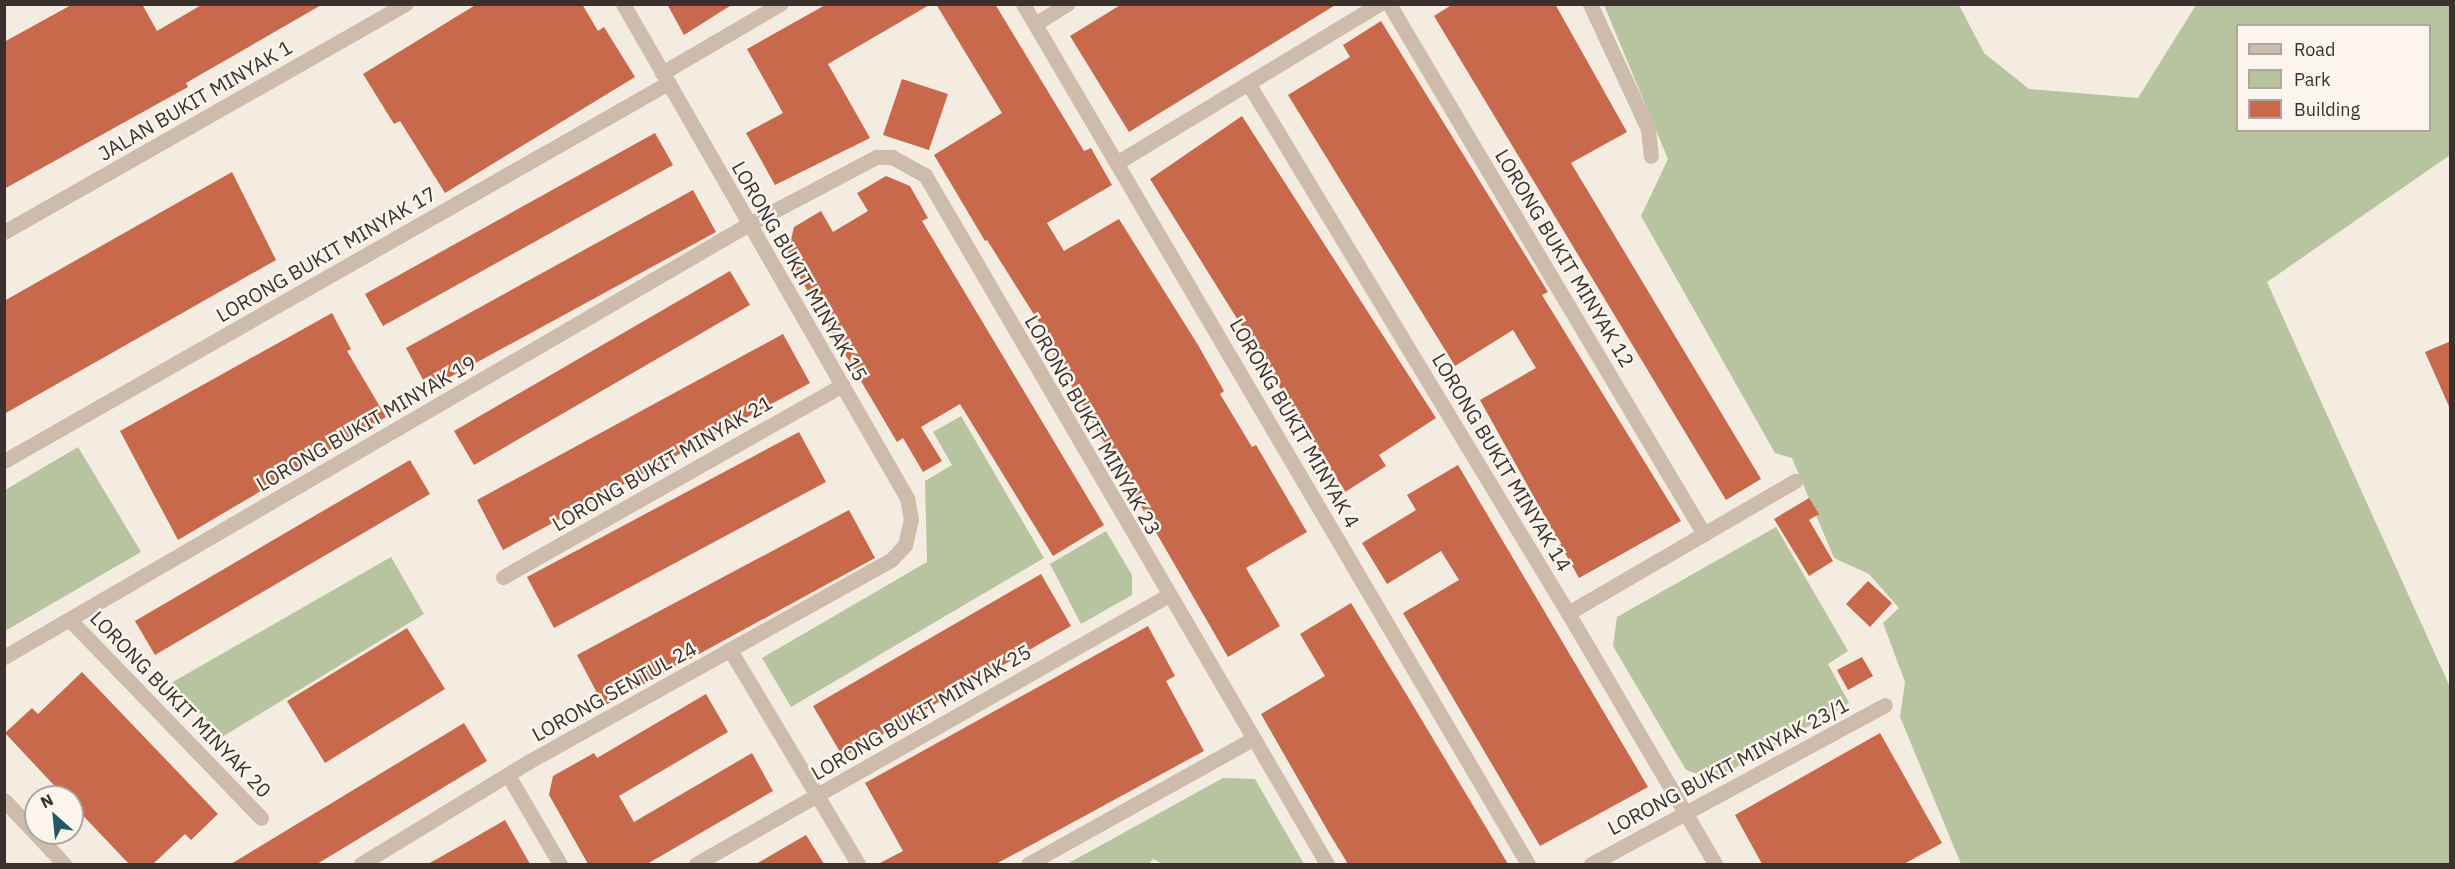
<!DOCTYPE html>
<style>
body{margin:0}
#map{position:relative;width:2455px;height:869px;overflow:hidden;background:#f4ebe1;font-family:"IBM Plex Sans",sans-serif}
div>[style]{position:absolute}
.green>*{inset:0;background:#b8c4a0}
.building>*{inset:0;background:#c8694b}
.minor>*{height:15px;margin:-7.5px;padding:0 7.5px;transform-origin:7.5px;border-radius:7.5px;background:#cdbbac}
span{translate:-50% -50%;white-space:nowrap;text-align:center;line-height:1.15;-webkit-text-stroke:5px #fbf5ee;paint-order:stroke}
.street-label{font-size:20px;color:#3b302b}
.frame{position:absolute;inset:0;border:6px solid #3b302b;pointer-events:none}
.legend{position:absolute;left:2236px;top:24px;width:195px;height:108px;box-sizing:border-box;background:#fbf5ee;border:2px solid #aea6a0;margin:0;padding:8px 10px;list-style:none;font-size:18px;color:#3b302b}
.legend li{display:flex;align-items:center;gap:12px;height:30px}
.legend b{width:30px;border:2px solid #aea6a0}
.north{position:absolute;left:24px;top:785px;width:60px;height:60px;box-sizing:border-box;background:#fbf5ee;border:2px solid #aea6a0;border-radius:50%;rotate:333deg;font-size:16px;font-weight:700;line-height:24px;text-align:center;color:#3b302b}
.north::after{content:'';display:block;margin:auto;width:21px;height:27px;background:#1f5a5e;clip-path:polygon(50% 0,100% 100%,50% 72%,0 100%)}
</style>
<div id="map">
<div class="green">
<i style="clip-path:polygon(evenodd,1604px 5px,1959px 5px,1984px 53px,2029px 89px,2138px 98px,2196px 5px,2450px 5px,2450px 155px,2267px 282px,2450px 687px,2450px 864px,1961px 864px,1900px 717px,1905px 682px,1883px 623px,1899px 608px,1869px 574px,1834px 558px,1792px 458px,1775px 453px,1641px 216px,1668px 159px,1604px 5px,2238px 26px,2430px 26px,2430px 130px,2238px 130px,2238px 26px)"></i>
<i style="clip-path:polygon(961px 416px,1044px 558px,791px 707px,762px 658px,927px 562px,925px 481px,952px 465px,933px 432px)"></i>
<i style="clip-path:polygon(78px 447px,141px 552px,5px 631px,5px 490px)"></i>
<i style="clip-path:polygon(1776px 527px,1848px 651px,1828px 664px,1849px 703px,1714px 780px,1686px 770px,1613px 646px,1617px 617px)"></i>
<i style="clip-path:polygon(1106px 531px,1132px 575px,1132px 595px,1081px 624px,1050px 564px)"></i>
<i style="clip-path:polygon(391px 557px,424px 614px,222px 737px,171px 683px)"></i>
<i style="clip-path:polygon(1223px 778px,1255px 779px,1304px 864px,1163px 864px,1153px 859px,1149px 864px,1067px 864px)"></i>
</div>
<div class="building">
<i style="clip-path:polygon(73px 4px,142px 4px,157px 31px,203px 4px,323px 4px,186px 83px,188px 87px,4px 189px,4px 42px)"></i>
<i style="clip-path:polygon(477px 4px,582px 4px,598px 31px,604px 27px,635px 77px,445px 193px,400px 121px,394px 124px,363px 74px)"></i>
<i style="clip-path:polygon(667px 4px,733px 4px,684px 35px)"></i>
<i style="clip-path:polygon(827px 4px,931px 4px,828px 64px,870px 138px,775px 185px,746px 133px,783px 113px,747px 49px)"></i>
<i style="clip-path:polygon(936px 4px,995px 4px,1084px 151px,1091px 148px,1112px 185px,1047px 223px,1064px 251px,1119px 219px,1198px 345px,1224px 391px,1220px 394px,1252px 447px,1256px 445px,1307px 532px,1246px 568px,1280px 626px,1228px 657px,1053px 354px,1057px 351px,987px 240px,985px 241px,934px 155px,1002px 113px)"></i>
<i style="clip-path:polygon(1122px 4px,1337px 4px,1129px 132px,1070px 36px)"></i>
<i style="clip-path:polygon(1453px 4px,1555px 4px,1627px 132px,1571px 163px,1761px 479px,1726px 500px,1434px 16px)"></i>
<i style="clip-path:polygon(1381px 21px,1548px 292px,1542px 295px,1681px 521px,1579px 578px,1480px 400px,1536px 368px,1513px 330px,1455px 366px,1288px 95px,1350px 57px,1343px 45px)"></i>
<i style="clip-path:polygon(902px 79px,948px 94px,929px 150px,883px 135px)"></i>
<i style="clip-path:polygon(1242px 116px,1436px 418px,1379px 455px,1386px 466px,1345px 492px,1150px 179px)"></i>
<i style="clip-path:polygon(655px 133px,673px 165px,383px 326px,365px 294px)"></i>
<i style="clip-path:polygon(232px 172px,276px 260px,4px 414px,4px 301px)"></i>
<i style="clip-path:polygon(886px 176px,910px 186px,928px 218px,922px 221px,1104px 525px,1053px 556px,960px 404px,921px 427px,942px 461px,923px 472px,903px 438px,897px 442px,787px 256px,794px 227px,821px 211px,833px 232px,868px 211px,857px 193px)"></i>
<i style="clip-path:polygon(693px 190px,716px 232px,428px 389px,406px 348px)"></i>
<i style="clip-path:polygon(730px 271px,750px 305px,474px 465px,454px 431px)"></i>
<i style="clip-path:polygon(332px 313px,351px 349px,347px 351px,386px 417px,178px 540px,120px 431px)"></i>
<i style="clip-path:polygon(783px 334px,810px 383px,503px 550px,477px 500px)"></i>
<i style="clip-path:polygon(2451px 341px,2451px 411px,2425px 352px)"></i>
<i style="clip-path:polygon(799px 432px,826px 482px,554px 628px,527px 577px)"></i>
<i style="clip-path:polygon(410px 460px,430px 494px,155px 655px,135px 621px)"></i>
<i style="clip-path:polygon(1458px 465px,1648px 787px,1540px 846px,1403px 613px,1459px 580px,1441px 551px,1387px 584px,1362px 543px,1416px 510px,1407px 495px)"></i>
<i style="clip-path:polygon(1809px 498px,1819px 514px,1809px 520px,1833px 561px,1809px 576px,1774px 519px)"></i>
<i style="clip-path:polygon(849px 510px,875px 558px,604px 706px,577px 655px)"></i>
<i style="clip-path:polygon(1041px 574px,1071px 626px,843px 757px,813px 706px)"></i>
<i style="clip-path:polygon(1868px 581px,1892px 603px,1870px 627px,1846px 604px)"></i>
<i style="clip-path:polygon(1351px 603px,1411px 702px,1508px 864px,1348px 864px,1329px 833px,1261px 714px,1325px 676px,1300px 634px)"></i>
<i style="clip-path:polygon(1148px 626px,1175px 676px,1166px 681px,1204px 751px,996px 864px,878px 864px,903px 851px,865px 783px)"></i>
<i style="clip-path:polygon(407px 628px,445px 689px,325px 763px,287px 701px)"></i>
<i style="clip-path:polygon(1862px 657px,1873px 676px,1848px 690px,1837px 670px)"></i>
<i style="clip-path:polygon(82px 672px,218px 814px,191px 840px,185px 834px,153px 864px,129px 864px,72px 804px,72px 797px,65px 797px,5px 733px,32px 708px,38px 714px)"></i>
<i style="clip-path:polygon(706px 694px,728px 732px,619px 796px,634px 822px,752px 753px,773px 791px,647px 864px,588px 864px,549px 795px,553px 776px,594px 753px,597px 758px)"></i>
<i style="clip-path:polygon(464px 723px,487px 761px,317px 864px,231px 864px)"></i>
<i style="clip-path:polygon(1880px 733px,1942px 843px,1904px 864px,1762px 864px,1735px 815px)"></i>
<i style="clip-path:polygon(505px 820px,530px 864px,428px 864px,467px 842px)"></i>
<i style="clip-path:polygon(806px 835px,824px 864px,756px 864px)"></i>
</div>
<div class="minor">
<i style="left:1023px;top:4px;width:997px;rotate:59.58deg"></i>
<i style="left:1389px;top:4px;width:617px;rotate:59.28deg"></i>
<i style="left:1590px;top:4px;width:138px;rotate:65.1deg"></i>
<i style="left:1648px;top:129px;width:27px;rotate:84deg"></i>
<i style="left:1035px;top:24px;width:38px;rotate:-32deg"></i>
<i style="left:662px;top:73px;width:137px;rotate:-30.3deg"></i>
<i style="left:1248px;top:83px;width:619px;rotate:58.88deg"></i>
<i style="left:1568px;top:613px;width:291px;rotate:59.6deg"></i>
<i style="left:1118px;top:162px;width:305px;rotate:-31.2deg"></i>
<i style="left:4px;top:232px;width:462px;rotate:-29.6deg"></i>
<i style="left:4px;top:461px;width:764px;rotate:-29.65deg"></i>
<i style="left:503px;top:577px;width:390px;rotate:-29.5deg"></i>
<i style="left:1568px;top:613px;width:263px;rotate:-30.2deg"></i>
<i style="left:70px;top:620px;width:275px;rotate:46deg"></i>
<i style="left:730px;top:650px;width:249px;rotate:59.1deg"></i>
<i style="left:4px;top:657px;width:862px;rotate:-30.17deg"></i>
<i style="left:749px;top:224px;width:144px;rotate:-27.8deg"></i>
<i style="left:876px;top:157px;width:16px"></i>
<i style="left:892px;top:157px;width:38px;rotate:29deg"></i>
<i style="left:925px;top:175px;width:798px;rotate:59.74deg"></i>
<i style="left:508px;top:775px;width:103px;rotate:59.7deg"></i>
<i style="left:4px;top:800px;width:88px;rotate:46.8deg"></i>
<i style="left:361px;top:864px;width:196px;rotate:-31.4deg"></i>
<i style="left:528px;top:762px;width:415px;rotate:-29.1deg"></i>
<i style="left:891px;top:560px;width:21px;rotate:-47deg"></i>
<i style="left:905px;top:545px;width:26px;rotate:-77deg"></i>
<i style="left:911px;top:520px;width:22px;rotate:-100deg"></i>
<i style="left:907px;top:498px;width:570px;rotate:-119.89deg"></i>
<i style="left:696px;top:864px;width:542px;rotate:-29.64deg"></i>
<i style="left:1028px;top:864px;width:255px;rotate:-29.1deg"></i>
<i style="left:1591px;top:864px;width:334px;rotate:-28.4deg"></i>
</div>
<div class="street-label">
<span style="left:195px;top:100px;rotate:-30deg">JALAN BUKIT MINYAK 1</span>
<span style="left:326px;top:254px;rotate:-30deg">LORONG BUKIT MINYAK 17</span>
<span style="left:1565px;top:258px;rotate:59deg">LORONG BUKIT MINYAK 12</span>
<span style="left:800px;top:271px;rotate:60deg">LORONG BUKIT MINYAK 15</span>
<span style="left:366px;top:423px;rotate:-30deg">LORONG BUKIT MINYAK 19</span>
<span style="left:1295px;top:423px;rotate:60deg">LORONG BUKIT MINYAK 4</span>
<span style="left:1093px;top:425px;rotate:60deg">LORONG BUKIT MINYAK 23</span>
<span style="left:1502px;top:462px;rotate:59deg">LORONG BUKIT MINYAK 14</span>
<span style="left:662px;top:463px;rotate:-30deg">LORONG BUKIT MINYAK 21</span>
<span style="left:614px;top:691px;rotate:-29deg">LORONG SENTUL 24</span>
<span style="left:181px;top:704px;rotate:46deg">LORONG BUKIT MINYAK 20</span>
<span style="left:921px;top:712px;rotate:-30deg">LORONG BUKIT MINYAK 25</span>
<span style="left:1728px;top:766px;rotate:-28deg">LORONG BUKIT MINYAK 23/1</span>
</div>
<div class="frame"></div>
<ul class="legend">
<li><b style="height:8px;background:#cdbbac"></b>Road</li>
<li><b style="height:16px;background:#b8c4a0"></b>Park</li>
<li><b style="height:16px;background:#c8694b"></b>Building</li>
</ul>
<div class="north">N</div>
</div>
